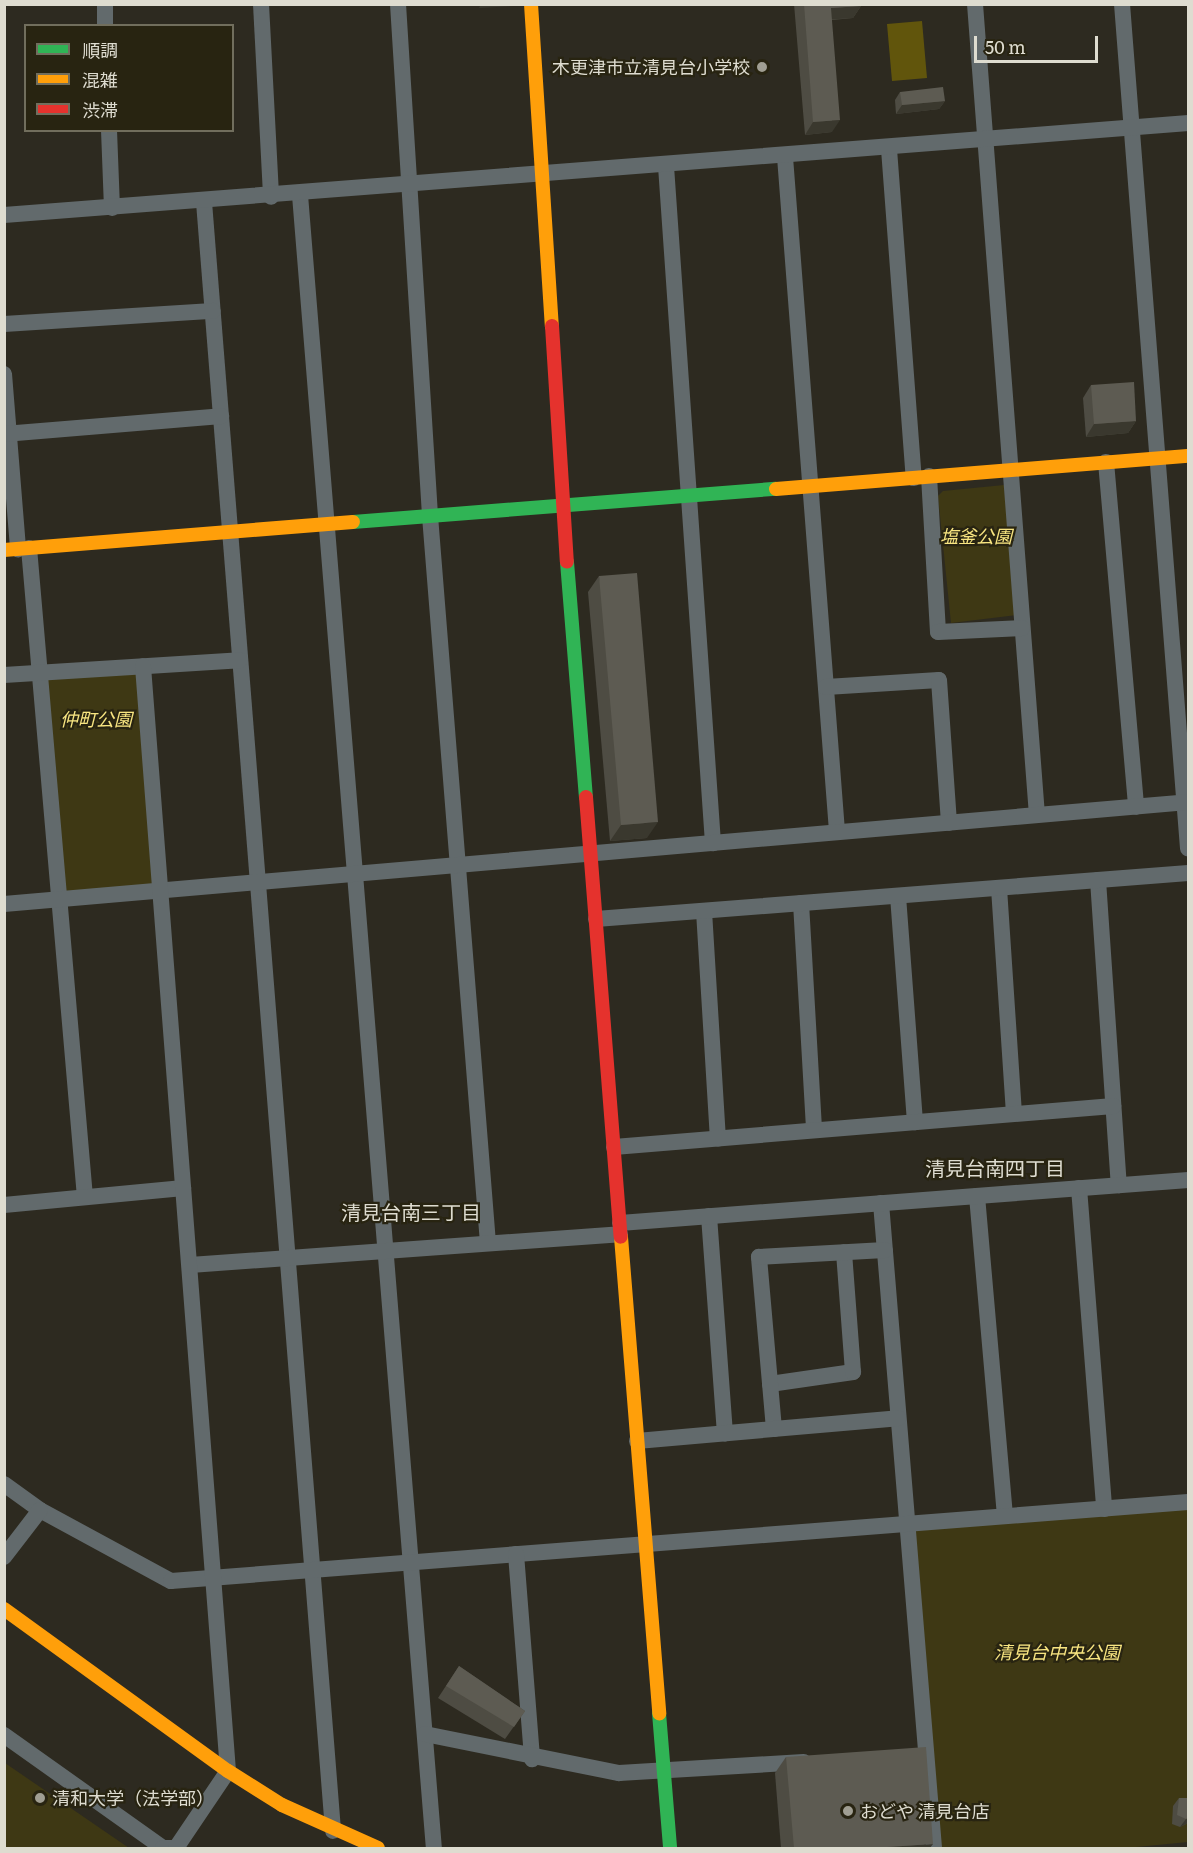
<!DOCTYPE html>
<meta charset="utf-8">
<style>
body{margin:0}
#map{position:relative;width:1193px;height:1853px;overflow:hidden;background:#2d2a20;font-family:Literata,"Noto Sans JP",serif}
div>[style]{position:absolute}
.green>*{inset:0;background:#3e3814}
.water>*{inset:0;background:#61550c}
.street>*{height:16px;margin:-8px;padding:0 8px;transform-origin:8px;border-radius:8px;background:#626a6c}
.fast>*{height:14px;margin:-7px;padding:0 7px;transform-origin:7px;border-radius:7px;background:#30b455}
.slow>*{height:14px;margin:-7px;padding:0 7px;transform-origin:7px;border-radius:7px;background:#ff9f0a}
.jam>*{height:14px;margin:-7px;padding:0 7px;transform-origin:7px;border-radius:7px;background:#e5322d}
.wall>*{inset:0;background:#4e4c43}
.shaded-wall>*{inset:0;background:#3a382e}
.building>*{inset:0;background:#5d5b52}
.dots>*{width:16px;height:16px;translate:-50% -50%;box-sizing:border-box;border:3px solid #282411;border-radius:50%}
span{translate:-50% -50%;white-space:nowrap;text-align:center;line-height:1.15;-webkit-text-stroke:4.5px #282411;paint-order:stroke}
.poi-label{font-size:18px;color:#dedcd0}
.right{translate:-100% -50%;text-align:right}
.left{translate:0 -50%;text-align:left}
.park-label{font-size:18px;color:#f8e581;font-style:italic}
.neighbourhood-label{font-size:20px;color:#dedcd0}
.frame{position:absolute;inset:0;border:6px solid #dedcd0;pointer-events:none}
.legend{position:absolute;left:24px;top:24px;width:210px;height:108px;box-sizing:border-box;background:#282411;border:2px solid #716e5d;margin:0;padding:8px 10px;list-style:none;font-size:18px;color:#dedcd0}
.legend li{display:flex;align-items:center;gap:12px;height:30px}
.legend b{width:30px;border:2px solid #716e5d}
.scale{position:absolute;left:974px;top:36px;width:124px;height:27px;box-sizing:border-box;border:3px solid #dedcd0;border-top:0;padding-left:8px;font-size:18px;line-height:21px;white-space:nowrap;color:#dedcd0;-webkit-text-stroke:4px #282411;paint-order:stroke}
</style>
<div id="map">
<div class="green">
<i style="clip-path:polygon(1004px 485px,1017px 615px,951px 623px,938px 496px,943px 491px)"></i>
<i style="clip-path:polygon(143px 666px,161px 890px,60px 899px,41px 671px)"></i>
<i style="clip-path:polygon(1188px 1509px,1188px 1842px,1126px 1848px,939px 1848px,914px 1530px)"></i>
<i style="clip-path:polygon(5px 1763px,129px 1848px,5px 1848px)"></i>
</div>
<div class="water">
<i style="clip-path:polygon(922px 21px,927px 78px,892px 81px,887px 24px)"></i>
</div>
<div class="street">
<i style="left:105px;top:4px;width:22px;rotate:90deg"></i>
<i style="left:261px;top:4px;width:193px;rotate:87deg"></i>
<i style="left:398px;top:4px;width:513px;rotate:86.42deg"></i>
<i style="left:430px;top:516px;width:729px;rotate:85.44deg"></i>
<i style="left:975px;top:4px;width:813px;rotate:85.63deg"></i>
<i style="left:1122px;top:4px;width:847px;rotate:85.53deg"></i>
<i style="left:109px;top:130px;width:78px;rotate:87.8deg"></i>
<i style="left:889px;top:149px;width:330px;rotate:85.7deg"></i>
<i style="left:785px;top:157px;width:677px;rotate:85.59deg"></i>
<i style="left:666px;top:166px;width:679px;rotate:86.03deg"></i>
<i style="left:300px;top:195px;width:1658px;rotate:85.37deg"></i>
<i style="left:204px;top:202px;width:1634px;rotate:85.47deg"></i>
<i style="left:4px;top:215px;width:1188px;rotate:-4.44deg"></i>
<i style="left:4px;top:324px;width:209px;rotate:-3.6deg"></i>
<i style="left:4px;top:374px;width:176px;rotate:85.4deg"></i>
<i style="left:4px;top:434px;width:218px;rotate:-4.7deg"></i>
<i style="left:1106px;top:462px;width:346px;rotate:85deg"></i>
<i style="left:929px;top:476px;width:156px;rotate:86.7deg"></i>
<i style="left:938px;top:632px;width:84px;rotate:-2.7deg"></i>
<i style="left:29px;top:548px;width:651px;rotate:85.07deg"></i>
<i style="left:4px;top:675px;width:236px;rotate:-3.6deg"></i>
<i style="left:826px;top:687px;width:113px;rotate:-3.5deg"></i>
<i style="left:939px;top:680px;width:143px;rotate:86deg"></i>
<i style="left:1098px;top:880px;width:306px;rotate:86.1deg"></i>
<i style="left:999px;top:888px;width:226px;rotate:86.2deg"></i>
<i style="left:898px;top:896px;width:227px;rotate:85.7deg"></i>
<i style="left:801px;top:903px;width:227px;rotate:86.7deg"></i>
<i style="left:4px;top:904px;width:1188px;rotate:-4.92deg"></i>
<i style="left:704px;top:911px;width:228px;rotate:86.5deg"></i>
<i style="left:596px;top:919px;width:594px;rotate:-4.44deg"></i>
<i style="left:614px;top:1147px;width:501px;rotate:-4.7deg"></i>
<i style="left:1079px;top:1188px;width:322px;rotate:85.5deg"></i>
<i style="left:977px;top:1196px;width:321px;rotate:85deg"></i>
<i style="left:881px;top:1203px;width:647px;rotate:85.3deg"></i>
<i style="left:4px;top:1205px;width:180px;rotate:-5.4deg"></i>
<i style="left:709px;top:1216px;width:218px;rotate:85.8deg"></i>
<i style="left:620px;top:1223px;width:570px;rotate:-4.33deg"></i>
<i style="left:190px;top:1265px;width:431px;rotate:-4.1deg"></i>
<i style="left:770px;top:1384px;width:84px;rotate:-8.2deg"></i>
<i style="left:853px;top:1372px;width:120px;rotate:-94.3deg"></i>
<i style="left:774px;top:1429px;width:173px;rotate:-95deg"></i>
<i style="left:759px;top:1257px;width:126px;rotate:-3.2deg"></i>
<i style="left:637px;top:1441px;width:262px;rotate:-5deg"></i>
<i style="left:4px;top:1484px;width:44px;rotate:35.8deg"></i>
<i style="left:40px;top:1510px;width:149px;rotate:28.5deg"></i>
<i style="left:171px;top:1581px;width:1020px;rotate:-4.44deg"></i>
<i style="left:516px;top:1554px;width:206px;rotate:85.5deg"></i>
<i style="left:4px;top:1557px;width:59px;rotate:-52.5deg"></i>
<i style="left:425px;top:1734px;width:198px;rotate:11.4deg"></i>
<i style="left:619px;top:1773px;width:185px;rotate:-3.4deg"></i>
<i style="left:4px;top:1735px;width:195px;rotate:35.4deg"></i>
<i style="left:163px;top:1848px;width:13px"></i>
<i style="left:176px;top:1848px;width:93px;rotate:-56deg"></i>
<i style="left:228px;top:1771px;width:1108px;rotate:-94.4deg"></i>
</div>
<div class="fast">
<i style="left:353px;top:522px;width:424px;rotate:-4.5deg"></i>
<i style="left:567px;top:562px;width:236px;rotate:85.4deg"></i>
<i style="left:659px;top:1713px;width:135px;rotate:85.3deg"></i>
</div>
<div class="slow">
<i style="left:531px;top:4px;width:323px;rotate:86.3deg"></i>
<i style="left:776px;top:489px;width:413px;rotate:-4.6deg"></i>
<i style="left:4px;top:550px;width:350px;rotate:-4.6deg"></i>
<i style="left:621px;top:1237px;width:478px;rotate:85.4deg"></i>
<i style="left:4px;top:1609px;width:276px;rotate:35.9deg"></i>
<i style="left:228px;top:1771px;width:64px;rotate:32.2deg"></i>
<i style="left:282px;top:1805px;width:105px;rotate:24.1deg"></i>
</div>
<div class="jam">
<i style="left:552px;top:326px;width:236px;rotate:86.4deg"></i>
<i style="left:586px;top:797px;width:441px;rotate:85.5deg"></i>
</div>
<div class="wall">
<i style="clip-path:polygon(794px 4px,861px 4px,861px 6px,853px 18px,832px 20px,832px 132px,805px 135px)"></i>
<i style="clip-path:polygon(900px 92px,945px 101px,939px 109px,896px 114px,895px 100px)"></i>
<i style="clip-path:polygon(1091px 385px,1136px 421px,1128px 433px,1086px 437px,1083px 398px)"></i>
<i style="clip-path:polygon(599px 576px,647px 838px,610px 841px,588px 592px)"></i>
<i style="clip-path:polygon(459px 1666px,525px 1711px,505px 1739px,438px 1698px)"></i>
<i style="clip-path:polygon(786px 1757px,930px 1848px,781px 1848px,775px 1773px)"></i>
<i style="clip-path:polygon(1179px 1798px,1188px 1823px,1180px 1827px,1172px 1824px,1173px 1806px)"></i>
</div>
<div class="shaded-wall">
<i style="clip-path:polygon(481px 4px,515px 4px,514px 6px,479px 8px)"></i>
<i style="clip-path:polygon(861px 6px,853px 18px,823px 20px,831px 8px)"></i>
<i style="clip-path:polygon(945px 101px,939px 109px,896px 114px,902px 105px)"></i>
<i style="clip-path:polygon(840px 120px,832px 132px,805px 135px,813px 122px)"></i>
<i style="clip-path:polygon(1136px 421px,1128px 433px,1086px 437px,1094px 424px)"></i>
<i style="clip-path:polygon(658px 822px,647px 838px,610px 841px,621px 825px)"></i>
<i style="clip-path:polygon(1188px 1818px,1188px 1823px,1180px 1827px,1186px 1819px)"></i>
<i style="clip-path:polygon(933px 1844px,930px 1848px,872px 1848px)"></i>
</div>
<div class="building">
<i style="clip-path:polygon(804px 4px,861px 4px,861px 6px,831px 8px,840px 120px,813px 122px)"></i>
<i style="clip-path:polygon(943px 87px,945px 101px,902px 105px,900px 92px)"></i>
<i style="clip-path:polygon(1134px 382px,1136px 421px,1094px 424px,1091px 385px)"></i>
<i style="clip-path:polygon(637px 573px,658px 822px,621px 825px,599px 576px)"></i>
<i style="clip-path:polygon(459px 1666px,525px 1711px,514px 1727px,446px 1686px)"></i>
<i style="clip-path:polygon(926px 1747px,933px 1844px,872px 1848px,794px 1848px,786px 1757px)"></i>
<i style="clip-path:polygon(1179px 1798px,1188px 1798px,1188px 1818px,1186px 1819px,1177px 1815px)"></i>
</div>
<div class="dots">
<i style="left:762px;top:67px;background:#a09e92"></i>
<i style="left:40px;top:1798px;background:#a09e92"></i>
<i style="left:848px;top:1811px;background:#a09e92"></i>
</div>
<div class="poi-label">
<span class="right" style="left:750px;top:67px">木更津市立清見台小学校</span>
<span class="left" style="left:52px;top:1798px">清和大学（法学部）</span>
<span class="left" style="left:860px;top:1811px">おどや 清見台店</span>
</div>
<div class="park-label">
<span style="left:976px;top:536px">塩釜公園</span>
<span style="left:96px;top:719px">仲町公園</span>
<span style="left:1057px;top:1652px">清見台中央公園</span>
</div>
<div class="neighbourhood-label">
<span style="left:995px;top:1167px">清見台南四丁目</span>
<span style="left:411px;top:1211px">清見台南三丁目</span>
</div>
<div class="frame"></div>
<ul class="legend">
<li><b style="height:8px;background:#30b455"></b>順調</li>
<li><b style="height:8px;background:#ff9f0a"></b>混雑</li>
<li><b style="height:8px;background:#e5322d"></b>渋滞</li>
</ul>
<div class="scale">50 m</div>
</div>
